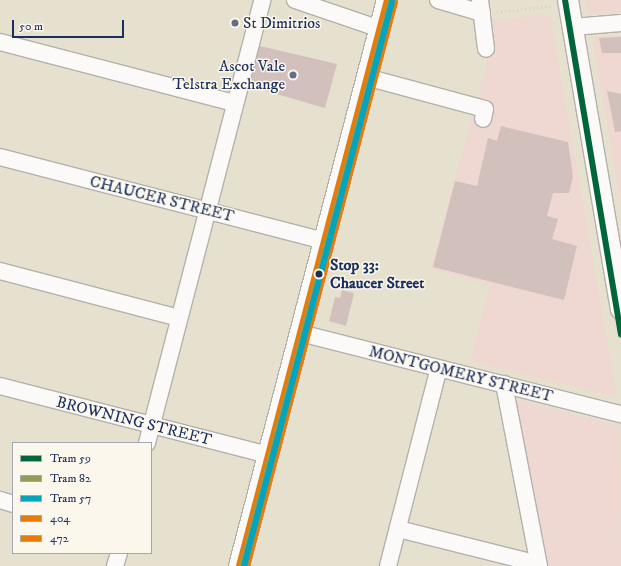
<!DOCTYPE html>
<style>
body{margin:0}
#map{position:relative;width:621px;height:566px;overflow:hidden;background:#e6e0cf;font-family:"IM FELL DW Pica",serif}
div>[style]{position:absolute}
.built>*{inset:0;background:#efd7d2}
.building>*{inset:0;background:#d2c0bd}
.path>*{height:2.5px;margin-top:-1.25px;transform-origin:0;background:repeating-linear-gradient(90deg,#d3d2d1 0 1px,transparent 0 4px)}
.roads{filter:drop-shadow(1px 0 #b3b1ab) drop-shadow(-1px 0 #b3b1ab) drop-shadow(0 1px #b3b1ab) drop-shadow(0 -1px #b3b1ab)}
.minor>*{height:16px;margin:-8px;padding:0 8px;transform-origin:8px;border-radius:8px;background:#fbfaf8}
.major>*{height:20px;margin:-10px;padding:0 10px;transform-origin:10px;border-radius:10px;background:#fbfaf8}
.bus-1>*{height:6px;margin:-3px;padding:0 3px;transform-origin:3px;border-radius:3px;background:#e87a09}
.bus-2>*{height:6px;margin:-3px;padding:0 3px;transform-origin:3px;border-radius:3px;background:#e87a09}
.tram-1>*{height:6px;margin:-3px;padding:0 3px;transform-origin:3px;border-radius:3px;background:#00653a}
.tram-2>*{height:6px;margin:-3px;padding:0 3px;transform-origin:3px;border-radius:3px;background:#929c58}
.tram-3>*{height:6px;margin:-3px;padding:0 3px;transform-origin:3px;border-radius:3px;background:#05a4bd}
.dots>*{width:11px;height:11px;translate:-50% -50%;box-sizing:border-box;border:2px solid #fbf7ec;border-radius:50%}
span{translate:-50% -50%;white-space:nowrap;text-align:center;line-height:1.15;-webkit-text-stroke:3px #fbf7ec;paint-order:stroke}
.poi-label{font-size:16px;color:#1b2f5e}
.left{translate:0 -50%;text-align:left}
.right{translate:-100% -50%;text-align:right}
.street-label{font-size:16px;color:#1b2f5e}
.stop-label{font-size:16px;color:#1b2f5e;font-weight:700}
.legend{position:absolute;left:12px;top:442px;width:140px;height:112px;box-sizing:border-box;background:#fbf7ec;border:1px solid #a1a7b3;margin:0;padding:5px 7px;list-style:none;font-size:12px;color:#1b2f5e}
.legend li{display:flex;align-items:center;gap:8px;height:20px}
.legend b{width:20px;border:1px solid #a1a7b3}
.scale{position:absolute;left:12px;top:20px;width:112px;height:18px;box-sizing:border-box;border:2px solid #1b2f5e;border-top:0;padding-left:5px;font-size:12px;line-height:14px;white-space:nowrap;color:#1b2f5e;-webkit-text-stroke:3px #fbf7ec;paint-order:stroke}
</style>
<div id="map">
<div class="built">
<i style="clip-path:polygon(585px 0,621px 0,621px 12px,587px 14px)"></i>
<i style="clip-path:polygon(550px 15px,617px 397px,470px 361px,490px 285px,430px 269px,487px 63px,478px 22px)"></i>
<i style="clip-path:polygon(597px 36px,621px 36px,621px 204px,593px 43px)"></i>
<i style="clip-path:polygon(507px 398px,620px 426px,621px 566px,536px 566px)"></i>
</div>
<div class="building">
<i style="clip-path:polygon(621px 37px,621px 53px,602px 53px,599px 38px)"></i>
<i style="clip-path:polygon(260px 46px,337px 64px,325px 108px,249px 86px)"></i>
<i style="clip-path:polygon(607px 91px,621px 94px,621px 131px,615px 132px)"></i>
<i style="clip-path:polygon(501px 126px,568px 142px,573px 177px,569px 193px,553px 193px,547px 216px,558px 219px,552px 239px,577px 246px,564px 300px,433px 267px,455px 181px,477px 186px,488px 138px,497px 141px)"></i>
<i style="clip-path:polygon(342px 290px,354px 293px,346px 326px,329px 321px,335px 297px,340px 298px)"></i>
</div>
<div class="path">
<i style="left:497px;top:12px;width:53px;rotate:-6.5deg"></i>
</div>
<div class="roads">
<div class="minor">
<i style="left:295px;top:0;width:90px;rotate:18.8deg"></i>
<i style="left:438px;top:0;width:46px;rotate:16.5deg"></i>
<i style="left:480px;top:0;width:49px;rotate:83deg"></i>
<i style="left:573px;top:27px;width:48px;rotate:-4.8deg"></i>
<i style="left:0;top:42px;width:243px;rotate:14.6deg"></i>
<i style="left:366px;top:77px;width:123px;rotate:15.1deg"></i>
<i style="left:485px;top:109px;width:10px;rotate:101deg"></i>
<i style="left:0;top:157px;width:336px;rotate:14.5deg"></i>
<i style="left:0;top:271px;width:185px;rotate:14.7deg"></i>
<i style="left:300px;top:333px;width:331px;rotate:14.2deg"></i>
<i style="left:504px;top:384px;width:185px;rotate:79.1deg"></i>
<i style="left:0;top:386px;width:277px;rotate:14.4deg"></i>
<i style="left:147px;top:443px;width:458px;rotate:-75.4deg"></i>
<i style="left:0;top:500px;width:14px;rotate:17deg"></i>
<i style="left:398px;top:529px;width:144px;rotate:14deg"></i>
<i style="left:115px;top:566px;width:14px;rotate:-73deg"></i>
<i style="left:388px;top:566px;width:204px;rotate:-75.6deg"></i>
</div>
<div class="major">
<i style="left:568px;top:0;width:314px;rotate:80.3deg"></i>
<i style="left:239px;top:566px;width:585px;rotate:-75.35deg"></i>
</div>
</div>
<div class="bus-1">
<i style="left:239px;top:566px;width:585px;rotate:-75.35deg"></i>
</div>
<div class="bus-2">
<i style="left:247px;top:566px;width:583px;rotate:-75.3deg"></i>
</div>
<div class="tram-1">
<i style="left:565px;top:0;width:339px;rotate:80.5deg"></i>
</div>
<div class="tram-2">
<i style="left:242px;top:566px;width:585px;rotate:-75.25deg"></i>
</div>
<div class="tram-3">
<i style="left:244px;top:566px;width:583px;rotate:-75.3deg"></i>
</div>
<div class="dots">
<i style="left:235px;top:23px;background:#626d86"></i>
<i style="left:293px;top:75px;background:#626d86"></i>
<i style="left:319px;top:274px;background:#1b2f5e"></i>
</div>
<div class="poi-label">
<span class="left" style="left:243px;top:23px">St Dimitrios</span>
<span class="right" style="left:285px;top:75px">Ascot Vale<br>Telstra Exchange</span>
</div>
<div class="street-label">
<span style="left:162px;top:199px;rotate:14deg">CHAUCER STREET</span>
<span style="left:461px;top:374px;rotate:14deg">MONTGOMERY STREET</span>
<span style="left:134px;top:421px;rotate:14deg">BROWNING STREET</span>
</div>
<div class="stop-label">
<span class="left" style="left:330px;top:274px">Stop 33:<br>Chaucer Street</span>
</div>
<ul class="legend">
<li><b style="height:5px;background:#00653a"></b>Tram 59</li>
<li><b style="height:5px;background:#929c58"></b>Tram 82</li>
<li><b style="height:5px;background:#05a4bd"></b>Tram 57</li>
<li><b style="height:5px;background:#e87a09"></b>404</li>
<li><b style="height:5px;background:#e87a09"></b>472</li>
</ul>
<div class="scale">50 m</div>
</div>
